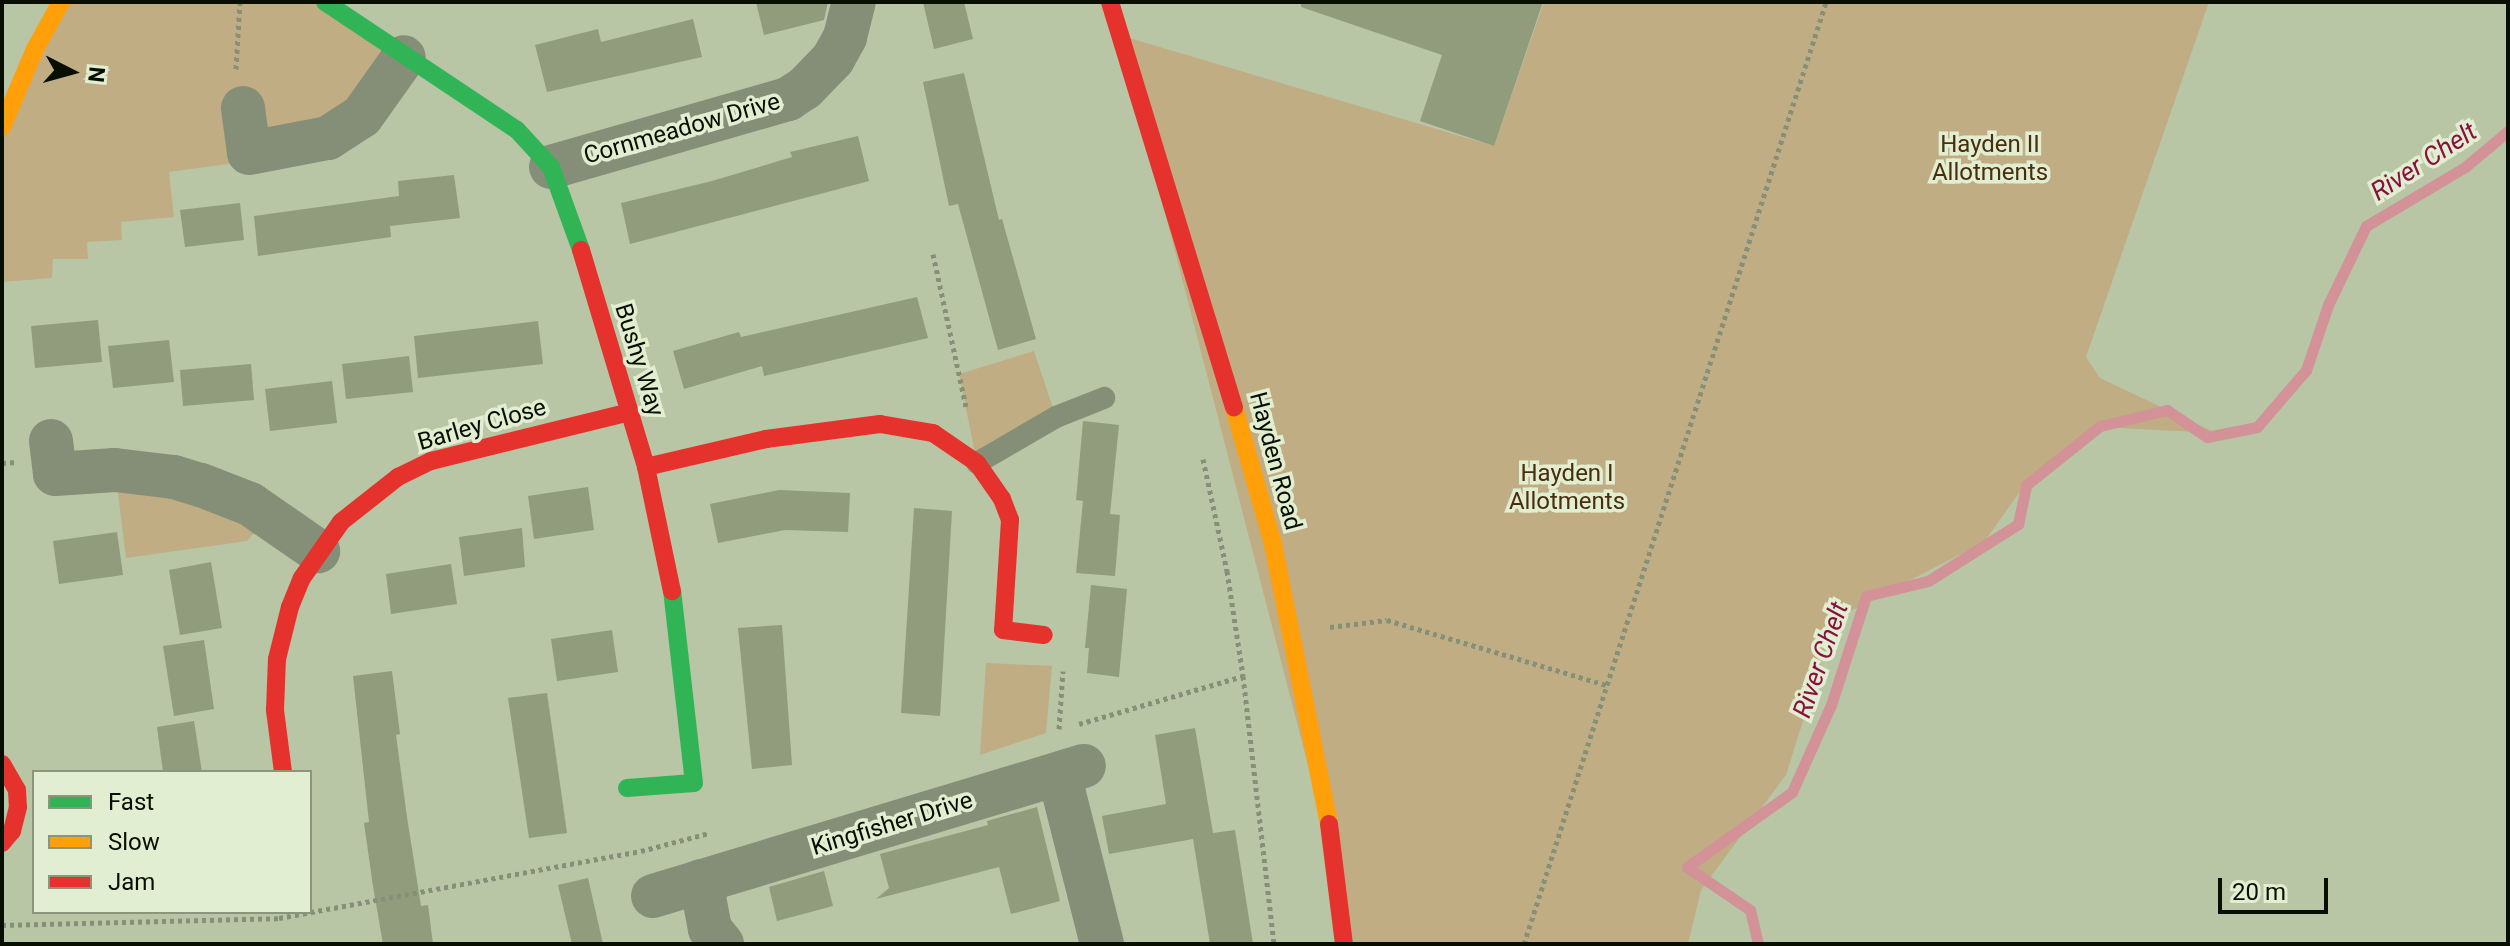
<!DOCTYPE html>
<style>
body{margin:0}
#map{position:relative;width:2510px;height:946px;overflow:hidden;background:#b8c6a5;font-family:Roboto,sans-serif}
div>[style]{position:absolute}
.green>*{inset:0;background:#c1ad83}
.stream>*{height:11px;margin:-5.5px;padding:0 5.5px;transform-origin:5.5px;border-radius:5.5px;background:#d29297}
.building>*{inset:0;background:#909c7c}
.path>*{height:5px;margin-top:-2.5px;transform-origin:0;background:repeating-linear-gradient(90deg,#869079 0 4px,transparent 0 8px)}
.lane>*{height:22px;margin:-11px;padding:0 11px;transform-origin:11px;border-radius:11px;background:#858f77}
.street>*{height:44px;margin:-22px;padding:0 22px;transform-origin:22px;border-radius:22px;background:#858f77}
.fast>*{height:18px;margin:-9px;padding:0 9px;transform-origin:9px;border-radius:9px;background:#30b455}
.slow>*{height:18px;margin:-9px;padding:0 9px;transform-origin:9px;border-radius:9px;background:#ff9f0a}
.jam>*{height:18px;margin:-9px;padding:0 9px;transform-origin:9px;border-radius:9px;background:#e5322d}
span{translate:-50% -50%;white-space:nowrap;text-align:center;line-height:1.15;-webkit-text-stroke:7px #e2eed1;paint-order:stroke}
.street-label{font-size:24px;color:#080f00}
.park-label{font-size:24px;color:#492d0d}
.water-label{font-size:26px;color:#89113e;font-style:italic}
.frame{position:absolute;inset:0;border:4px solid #080f00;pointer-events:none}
.legend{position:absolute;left:32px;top:770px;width:280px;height:144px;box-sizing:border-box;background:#e2eed1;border:2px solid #8b957d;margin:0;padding:10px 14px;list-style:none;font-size:24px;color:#080f00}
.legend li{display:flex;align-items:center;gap:16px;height:40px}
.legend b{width:40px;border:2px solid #8b957d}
.north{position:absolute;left:32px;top:32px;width:80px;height:80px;-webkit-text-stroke:6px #e2eed1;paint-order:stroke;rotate:96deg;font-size:22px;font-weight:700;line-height:32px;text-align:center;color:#080f00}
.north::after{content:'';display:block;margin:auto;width:28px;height:36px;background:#080f00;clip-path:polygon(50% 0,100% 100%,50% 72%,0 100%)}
.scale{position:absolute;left:2218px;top:878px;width:110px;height:36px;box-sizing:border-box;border:4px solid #080f00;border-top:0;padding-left:10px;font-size:24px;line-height:28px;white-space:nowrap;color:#080f00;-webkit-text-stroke:6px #e2eed1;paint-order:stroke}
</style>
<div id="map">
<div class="green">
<i style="clip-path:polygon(61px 2px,325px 2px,404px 57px,362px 116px,249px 153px,228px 164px,169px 172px,174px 217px,121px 222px,122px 240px,87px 242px,88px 259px,53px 259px,52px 278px,2px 282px,2px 127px)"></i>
<i style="clip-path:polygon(1544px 2px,2209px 2px,2086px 357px,2100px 378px,2216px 433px,2100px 427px,2024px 486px,1984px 542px,1835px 619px,1786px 775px,1701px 890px,1688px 944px,1344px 944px,1340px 889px,1119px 35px,1494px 146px)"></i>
<i style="clip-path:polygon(1034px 351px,1056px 417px,977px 463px,959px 374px)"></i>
<i style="clip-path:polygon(115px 470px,270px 516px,247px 541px,126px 558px)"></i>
<i style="clip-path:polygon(986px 663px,1052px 666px,1046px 733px,980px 755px)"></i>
</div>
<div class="stream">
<i style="left:1758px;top:944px;width:35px;rotate:-103deg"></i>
<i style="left:1750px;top:910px;width:76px;rotate:-145.7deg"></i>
<i style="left:1687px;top:867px;width:129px;rotate:-35.5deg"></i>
<i style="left:1792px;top:792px;width:95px;rotate:-65.9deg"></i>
<i style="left:1831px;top:705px;width:114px;rotate:-72.2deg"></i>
<i style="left:1866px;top:596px;width:64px;rotate:-13.6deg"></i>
<i style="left:1928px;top:581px;width:107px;rotate:-32.3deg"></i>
<i style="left:2018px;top:524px;width:40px;rotate:-78deg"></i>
<i style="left:2026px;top:485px;width:95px;rotate:-38.6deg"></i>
<i style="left:2100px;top:426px;width:69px;rotate:-13.4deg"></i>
<i style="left:2167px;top:410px;width:48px;rotate:34deg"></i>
<i style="left:2207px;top:437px;width:51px;rotate:-11.3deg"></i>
<i style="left:2257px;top:427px;width:75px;rotate:-49.3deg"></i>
<i style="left:2306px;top:370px;width:69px;rotate:-71.3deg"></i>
<i style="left:2328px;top:305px;width:88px;rotate:-64.3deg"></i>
<i style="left:2366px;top:226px;width:115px;rotate:-30.8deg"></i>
<i style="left:2465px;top:167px;width:56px;rotate:-39.9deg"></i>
</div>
<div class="building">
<i style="clip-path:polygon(756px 2px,828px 2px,824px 20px,764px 35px)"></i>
<i style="clip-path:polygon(923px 2px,964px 2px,973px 39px,934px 49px)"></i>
<i style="clip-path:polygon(1301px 2px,1543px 2px,1494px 146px,1420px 121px,1442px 55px,1301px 7px)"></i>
<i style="clip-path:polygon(693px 19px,702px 57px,547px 92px,535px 45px,598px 29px,601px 42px)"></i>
<i style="clip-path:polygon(964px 73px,999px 220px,1002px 219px,1036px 339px,998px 350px,958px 204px,949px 206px,923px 82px)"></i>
<i style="clip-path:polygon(858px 136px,869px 181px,630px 244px,621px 203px,712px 181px,792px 157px,790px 152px)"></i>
<i style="clip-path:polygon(454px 175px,460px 218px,390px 226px,391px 237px,258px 256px,254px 216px,399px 196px,398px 181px)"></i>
<i style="clip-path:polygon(240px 203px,244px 240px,185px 247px,180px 210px)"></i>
<i style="clip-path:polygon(917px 297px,928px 338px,764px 376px,762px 366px,684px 389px,673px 351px,739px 332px,741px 337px)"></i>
<i style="clip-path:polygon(98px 320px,102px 362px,35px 368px,31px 326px)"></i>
<i style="clip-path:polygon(538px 321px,543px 364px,418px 378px,414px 336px)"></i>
<i style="clip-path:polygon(169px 340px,174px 382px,113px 388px,108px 346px)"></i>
<i style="clip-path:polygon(409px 356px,413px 392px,346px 399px,342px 364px)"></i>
<i style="clip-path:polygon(251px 364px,254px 400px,183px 406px,180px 370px)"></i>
<i style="clip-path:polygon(332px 381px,337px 423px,270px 431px,265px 389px)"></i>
<i style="clip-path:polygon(1083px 421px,1119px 425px,1110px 514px,1120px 515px,1115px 576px,1076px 573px,1083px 501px,1076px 500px)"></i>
<i style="clip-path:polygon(588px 487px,594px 530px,534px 539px,528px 496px)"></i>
<i style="clip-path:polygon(779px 490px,850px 493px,848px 532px,785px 530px,718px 543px,710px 504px)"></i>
<i style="clip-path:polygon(914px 508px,952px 511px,940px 716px,901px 713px)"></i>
<i style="clip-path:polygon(522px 528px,525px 567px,464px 576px,459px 537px)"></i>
<i style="clip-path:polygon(117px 532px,123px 575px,59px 584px,53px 541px)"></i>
<i style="clip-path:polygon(211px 562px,222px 628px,180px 635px,169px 570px)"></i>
<i style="clip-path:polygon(451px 564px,457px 604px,391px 614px,386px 574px)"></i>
<i style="clip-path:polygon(1091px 585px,1127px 589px,1119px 677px,1087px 673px,1089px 648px,1085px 648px)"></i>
<i style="clip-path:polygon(782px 625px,792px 765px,752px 769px,738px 628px)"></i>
<i style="clip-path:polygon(612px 630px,618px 672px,557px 681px,551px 639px)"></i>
<i style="clip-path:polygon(204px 640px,214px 709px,174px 716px,163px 646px)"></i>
<i style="clip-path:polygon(392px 671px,400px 734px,396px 735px,407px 817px,421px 906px,428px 905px,433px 944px,383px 944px,373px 886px,364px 823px,369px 822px,353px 676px)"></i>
<i style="clip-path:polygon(547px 693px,567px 833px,529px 838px,508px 698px)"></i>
<i style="clip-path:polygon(194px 721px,202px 772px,163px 772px,157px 727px)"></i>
<i style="clip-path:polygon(1195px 728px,1213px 833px,1235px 830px,1253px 944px,1210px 944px,1193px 839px,1109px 854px,1102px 816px,1166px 804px,1155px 735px)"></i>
<i style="clip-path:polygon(1037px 807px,1060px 901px,1011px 914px,999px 867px,876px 899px,889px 888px,880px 854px,988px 825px,987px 821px)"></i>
<i style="clip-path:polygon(824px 871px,833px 906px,777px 921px,769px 887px)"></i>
<i style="clip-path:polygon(588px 878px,603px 944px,572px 944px,558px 885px)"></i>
</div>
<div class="path">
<i style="left:236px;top:69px;width:67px;rotate:-86.6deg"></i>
<i style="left:933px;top:254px;width:156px;rotate:77.8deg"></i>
<i style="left:1203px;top:459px;width:115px;rotate:77.9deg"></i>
<i style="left:1227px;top:571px;width:106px;rotate:81.3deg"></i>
<i style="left:1243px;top:676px;width:270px;rotate:83.4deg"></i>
<i style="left:2px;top:463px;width:14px;rotate:-4deg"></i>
<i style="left:1330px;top:627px;width:57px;rotate:-7deg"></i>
<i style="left:1387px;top:620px;width:229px;rotate:16.5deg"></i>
<i style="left:1079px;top:724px;width:171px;rotate:-16.3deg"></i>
<i style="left:1059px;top:729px;width:58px;rotate:-86.1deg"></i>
<i style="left:2px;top:925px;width:277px;rotate:-1.4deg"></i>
<i style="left:279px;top:918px;width:368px;rotate:-10.5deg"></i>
<i style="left:641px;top:851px;width:70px;rotate:-14.8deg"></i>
<i style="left:1524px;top:944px;width:989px;rotate:-72.22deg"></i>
</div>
<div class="lane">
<i style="left:977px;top:463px;width:91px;rotate:-30.2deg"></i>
<i style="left:1056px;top:417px;width:52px;rotate:-21.6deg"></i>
</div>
<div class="street">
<i style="left:243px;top:108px;width:45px;rotate:82.4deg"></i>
<i style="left:249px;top:153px;width:80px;rotate:-10.8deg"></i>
<i style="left:328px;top:138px;width:40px;rotate:-32.9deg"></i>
<i style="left:362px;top:116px;width:72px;rotate:-54.6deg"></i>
<i style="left:551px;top:167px;width:247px;rotate:-16deg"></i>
<i style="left:788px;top:99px;width:20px;rotate:-33deg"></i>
<i style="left:805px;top:88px;width:40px;rotate:-46deg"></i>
<i style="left:833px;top:59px;width:25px;rotate:-61deg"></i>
<i style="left:845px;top:37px;width:36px;rotate:-76deg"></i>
<i style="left:51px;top:441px;width:33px;rotate:83deg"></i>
<i style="left:55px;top:474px;width:60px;rotate:-3.8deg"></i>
<i style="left:115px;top:470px;width:59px;rotate:6.8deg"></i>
<i style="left:174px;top:477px;width:28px;rotate:17deg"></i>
<i style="left:201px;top:485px;width:53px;rotate:21.2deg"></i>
<i style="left:250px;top:504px;width:83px;rotate:34.7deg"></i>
<i style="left:1059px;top:774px;width:175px;rotate:75.8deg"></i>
<i style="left:701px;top:881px;width:49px;rotate:79.4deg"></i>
<i style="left:710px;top:929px;width:19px;rotate:51deg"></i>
<i style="left:653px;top:896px;width:450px;rotate:-16.8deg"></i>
</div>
<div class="fast">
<i style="left:325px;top:2px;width:231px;rotate:33.7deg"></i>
<i style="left:517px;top:130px;width:50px;rotate:47.4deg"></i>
<i style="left:551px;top:167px;width:88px;rotate:70.1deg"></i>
<i style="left:627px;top:788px;width:67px;rotate:-4.3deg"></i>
<i style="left:694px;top:783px;width:193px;rotate:-96.5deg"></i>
</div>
<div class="slow">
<i style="left:2px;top:127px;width:85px;rotate:-67.1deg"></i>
<i style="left:35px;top:49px;width:54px;rotate:-61deg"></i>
<i style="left:1234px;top:407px;width:142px;rotate:74.1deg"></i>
<i style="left:1273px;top:544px;width:286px;rotate:78.7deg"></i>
</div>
<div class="jam">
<i style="left:1110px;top:2px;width:424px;rotate:73deg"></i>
<i style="left:581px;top:250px;width:227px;rotate:73.3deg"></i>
<i style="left:646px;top:467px;width:127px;rotate:78.2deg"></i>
<i style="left:646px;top:467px;width:123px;rotate:-13.1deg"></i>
<i style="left:766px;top:439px;width:115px;rotate:-7.5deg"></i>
<i style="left:880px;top:424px;width:54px;rotate:9.6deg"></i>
<i style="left:933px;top:433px;width:53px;rotate:34.3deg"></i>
<i style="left:977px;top:463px;width:44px;rotate:55.2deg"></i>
<i style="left:1002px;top:499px;width:22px;rotate:69deg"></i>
<i style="left:1010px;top:520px;width:110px;rotate:93.6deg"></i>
<i style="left:1003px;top:630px;width:41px;rotate:7deg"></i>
<i style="left:2px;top:764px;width:30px;rotate:60deg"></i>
<i style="left:17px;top:790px;width:17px;rotate:87deg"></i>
<i style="left:18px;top:807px;width:25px;rotate:104deg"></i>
<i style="left:12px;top:831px;width:16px;rotate:130deg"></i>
<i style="left:283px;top:772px;width:63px;rotate:-97.4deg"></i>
<i style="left:275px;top:710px;width:51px;rotate:-87.8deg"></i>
<i style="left:277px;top:659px;width:54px;rotate:-76deg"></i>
<i style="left:290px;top:607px;width:31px;rotate:-68deg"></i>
<i style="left:302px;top:578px;width:68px;rotate:-55.1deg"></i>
<i style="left:341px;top:522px;width:73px;rotate:-38.3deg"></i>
<i style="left:398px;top:477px;width:37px;rotate:-26deg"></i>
<i style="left:431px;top:461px;width:205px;rotate:-13.8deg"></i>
<i style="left:1329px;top:824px;width:121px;rotate:82.9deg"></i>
</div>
<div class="street-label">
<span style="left:682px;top:129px;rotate:-16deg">Cornmeadow Drive</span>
<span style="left:639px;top:360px;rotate:73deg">Bushy Way</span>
<span style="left:482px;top:425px;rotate:-16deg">Barley Close</span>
<span style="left:1275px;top:461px;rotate:75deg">Hayden Road</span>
<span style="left:892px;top:824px;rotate:-17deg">Kingfisher Drive</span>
</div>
<div class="park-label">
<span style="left:1990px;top:159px">Hayden II<br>Allotments</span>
<span style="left:1567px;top:488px">Hayden I<br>Allotments</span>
</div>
<div class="water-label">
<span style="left:2424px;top:162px;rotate:-33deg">River Chelt</span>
<span style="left:1821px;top:660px;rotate:-71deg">River Chelt</span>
</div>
<div class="frame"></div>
<ul class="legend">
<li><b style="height:10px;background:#30b455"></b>Fast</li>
<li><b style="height:10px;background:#ff9f0a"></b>Slow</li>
<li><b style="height:10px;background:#e5322d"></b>Jam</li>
</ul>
<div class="north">N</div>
<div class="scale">20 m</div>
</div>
